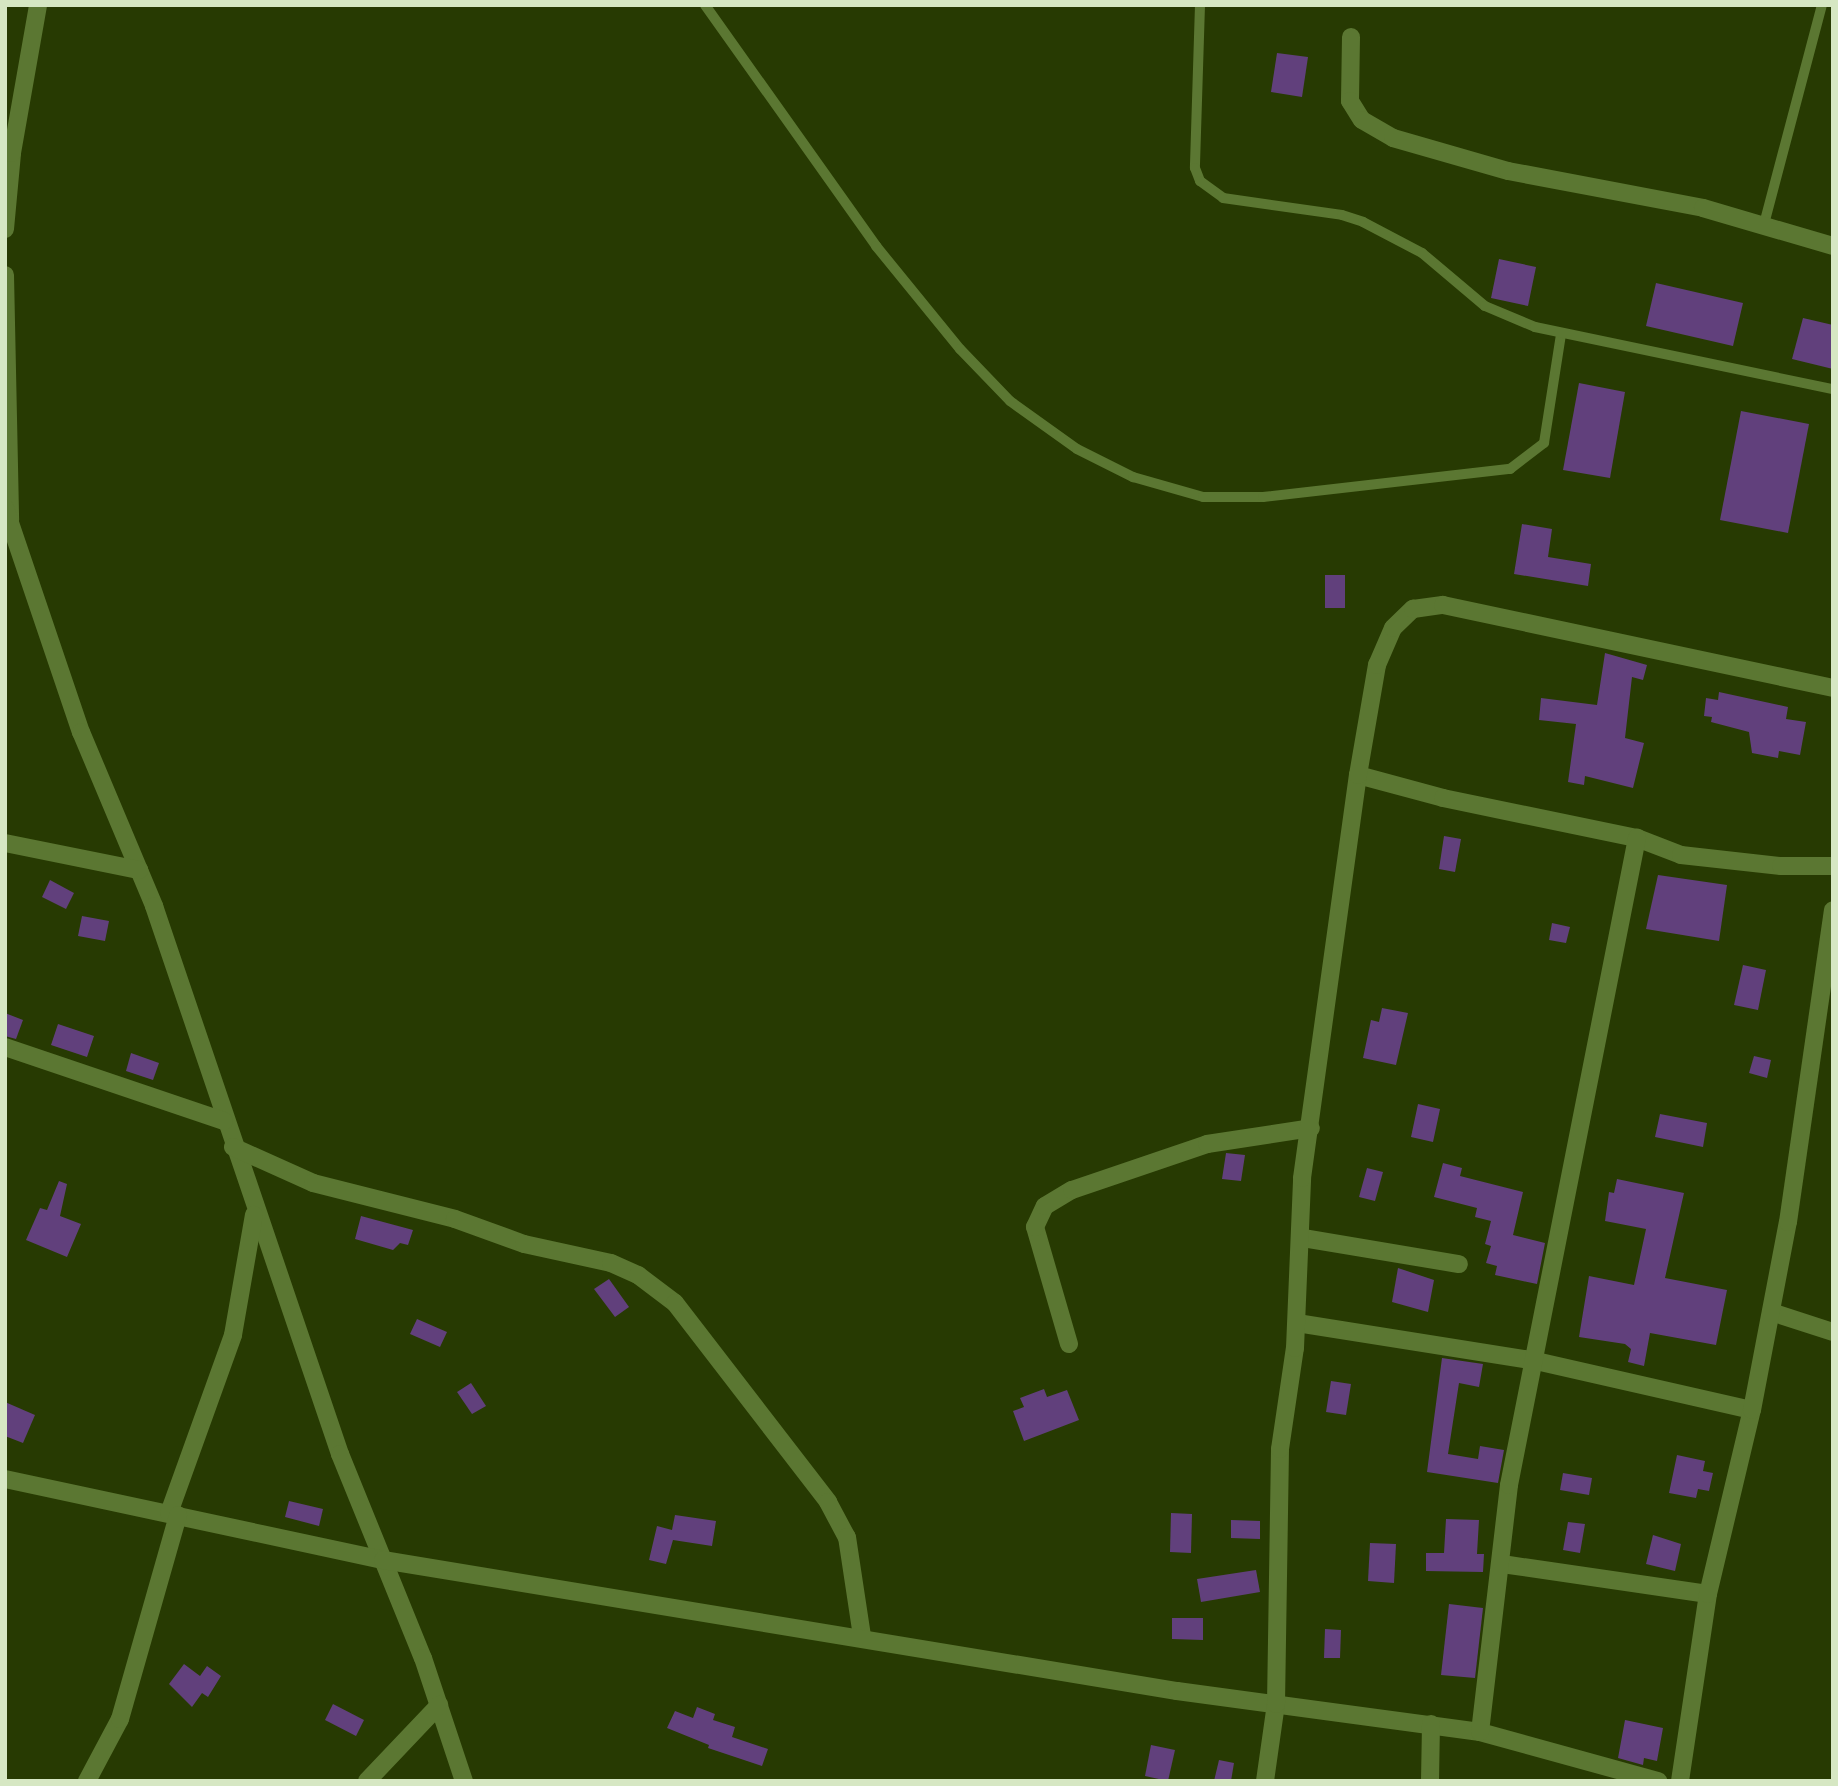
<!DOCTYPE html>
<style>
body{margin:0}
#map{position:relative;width:1838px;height:1786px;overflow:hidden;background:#273a02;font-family:"Space Grotesk",sans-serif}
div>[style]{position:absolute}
.building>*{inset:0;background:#61407c}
.service>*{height:10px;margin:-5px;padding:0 5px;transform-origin:5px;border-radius:5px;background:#5b7732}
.minor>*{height:18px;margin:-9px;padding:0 9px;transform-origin:9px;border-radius:9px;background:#5b7732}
span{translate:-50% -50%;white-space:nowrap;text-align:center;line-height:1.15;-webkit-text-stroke:6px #141f03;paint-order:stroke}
.frame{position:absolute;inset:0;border:7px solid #d6e7c3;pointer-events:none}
</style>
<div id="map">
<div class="building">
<i style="clip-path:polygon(1277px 53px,1308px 57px,1302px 97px,1271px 92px)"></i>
<i style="clip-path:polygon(1499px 259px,1536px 267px,1528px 306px,1491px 298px)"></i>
<i style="clip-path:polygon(1656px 283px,1743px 303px,1733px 346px,1646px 326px)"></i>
<i style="clip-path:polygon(1803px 318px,1833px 325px,1833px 369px,1792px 359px)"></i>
<i style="clip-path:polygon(1579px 383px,1625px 392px,1610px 478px,1563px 470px)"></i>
<i style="clip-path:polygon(1741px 411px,1809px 424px,1788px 533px,1720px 520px)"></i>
<i style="clip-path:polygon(1522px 524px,1552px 529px,1548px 557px,1591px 564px,1588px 586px,1514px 574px)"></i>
<i style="clip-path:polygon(1325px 575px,1345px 575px,1345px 608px,1325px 608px)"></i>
<i style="clip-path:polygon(1605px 653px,1647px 665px,1643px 680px,1632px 677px,1625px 738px,1644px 743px,1633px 788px,1585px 776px,1584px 785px,1568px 782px,1576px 724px,1539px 720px,1541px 698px,1597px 705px)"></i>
<i style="clip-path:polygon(1719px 692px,1788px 707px,1786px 719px,1806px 722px,1800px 755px,1779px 751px,1778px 758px,1752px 753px,1749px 732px,1711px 722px,1712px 717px,1704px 716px,1706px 698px,1718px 700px)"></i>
<i style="clip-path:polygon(1444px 836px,1461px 839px,1455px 872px,1439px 869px)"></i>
<i style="clip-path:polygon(1658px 875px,1727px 885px,1719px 941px,1646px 929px)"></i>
<i style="clip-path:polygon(50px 880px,74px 893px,66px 909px,42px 897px)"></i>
<i style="clip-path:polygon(82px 916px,109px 921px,105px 941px,78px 936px)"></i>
<i style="clip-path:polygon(1552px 923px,1570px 927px,1566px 943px,1549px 940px)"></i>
<i style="clip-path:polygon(1743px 965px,1766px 970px,1758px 1010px,1734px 1005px)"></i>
<i style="clip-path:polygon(1382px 1008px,1408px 1013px,1396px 1065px,1363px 1058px,1371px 1020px,1379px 1022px)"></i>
<i style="clip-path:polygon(5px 1013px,23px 1020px,16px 1039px,5px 1036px)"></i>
<i style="clip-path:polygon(58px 1024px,94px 1036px,87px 1057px,51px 1045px)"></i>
<i style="clip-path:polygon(131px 1053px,159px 1063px,153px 1080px,126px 1071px)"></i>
<i style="clip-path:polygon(1754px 1056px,1771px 1060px,1767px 1078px,1749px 1073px)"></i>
<i style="clip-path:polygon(1418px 1104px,1440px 1109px,1433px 1142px,1411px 1137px)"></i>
<i style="clip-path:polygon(1660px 1114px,1707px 1123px,1703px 1147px,1655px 1137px)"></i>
<i style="clip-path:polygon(1226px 1153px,1245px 1155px,1241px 1181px,1222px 1179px)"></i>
<i style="clip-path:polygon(1443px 1163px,1462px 1168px,1460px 1176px,1523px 1192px,1513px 1235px,1545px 1243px,1537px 1284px,1495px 1275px,1497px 1266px,1486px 1263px,1491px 1246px,1485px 1244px,1491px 1221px,1475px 1217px,1477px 1208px,1434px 1197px)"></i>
<i style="clip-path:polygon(1367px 1168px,1383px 1172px,1375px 1201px,1359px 1197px)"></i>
<i style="clip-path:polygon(1617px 1179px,1684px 1193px,1665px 1278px,1727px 1290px,1716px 1345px,1650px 1333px,1644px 1366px,1628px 1362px,1631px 1349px,1625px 1344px,1579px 1337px,1589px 1276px,1634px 1285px,1646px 1229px,1605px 1221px,1609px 1192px,1614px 1193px)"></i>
<i style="clip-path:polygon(59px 1181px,67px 1184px,60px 1216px,81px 1224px,67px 1257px,26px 1240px,40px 1208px,47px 1210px)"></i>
<i style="clip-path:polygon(361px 1216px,413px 1230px,408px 1245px,400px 1243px,393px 1250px,355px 1239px)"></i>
<i style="clip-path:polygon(1398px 1268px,1434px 1280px,1428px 1312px,1392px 1302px)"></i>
<i style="clip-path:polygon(609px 1279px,629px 1307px,615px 1317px,594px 1289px)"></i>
<i style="clip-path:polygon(417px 1319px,447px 1332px,440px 1347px,410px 1334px)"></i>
<i style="clip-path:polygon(1442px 1358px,1483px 1364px,1479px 1387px,1459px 1383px,1448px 1454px,1478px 1459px,1480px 1446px,1504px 1450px,1498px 1483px,1427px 1472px)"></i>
<i style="clip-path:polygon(1331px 1381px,1351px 1384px,1346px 1415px,1326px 1412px)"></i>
<i style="clip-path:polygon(471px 1383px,486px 1406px,472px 1414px,457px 1392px)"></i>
<i style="clip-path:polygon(1044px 1389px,1047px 1397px,1067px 1390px,1079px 1420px,1024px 1441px,1013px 1411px,1024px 1407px,1020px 1398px)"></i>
<i style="clip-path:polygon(5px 1402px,35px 1415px,23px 1443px,5px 1436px)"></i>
<i style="clip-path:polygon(1677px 1455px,1705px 1461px,1703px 1471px,1713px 1473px,1709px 1491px,1698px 1489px,1696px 1498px,1669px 1493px)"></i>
<i style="clip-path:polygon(1563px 1473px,1592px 1478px,1589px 1495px,1560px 1490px)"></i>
<i style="clip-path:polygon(289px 1501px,323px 1509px,319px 1526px,285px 1517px)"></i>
<i style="clip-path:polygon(1171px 1513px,1192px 1514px,1191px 1553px,1170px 1552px)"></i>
<i style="clip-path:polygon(675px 1515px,716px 1521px,712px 1546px,673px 1540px,666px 1564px,649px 1560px,657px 1526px,672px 1530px)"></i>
<i style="clip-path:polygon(1446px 1519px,1479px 1520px,1477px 1554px,1484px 1554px,1483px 1572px,1426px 1571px,1426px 1553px,1444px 1553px)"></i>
<i style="clip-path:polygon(1231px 1520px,1260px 1521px,1260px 1539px,1231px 1538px)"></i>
<i style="clip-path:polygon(1568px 1522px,1585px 1524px,1580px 1553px,1563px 1550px)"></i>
<i style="clip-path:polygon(1653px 1535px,1681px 1544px,1675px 1571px,1646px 1564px)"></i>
<i style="clip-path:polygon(1370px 1543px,1396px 1544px,1394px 1583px,1368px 1581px)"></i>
<i style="clip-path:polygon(1256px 1570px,1260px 1592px,1201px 1602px,1197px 1579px)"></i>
<i style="clip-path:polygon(1449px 1604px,1483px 1608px,1475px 1678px,1441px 1675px)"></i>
<i style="clip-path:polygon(1172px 1618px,1203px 1618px,1203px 1640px,1172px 1639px)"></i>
<i style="clip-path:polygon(1325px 1629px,1341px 1630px,1340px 1658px,1324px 1658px)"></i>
<i style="clip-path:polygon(184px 1664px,200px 1676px,207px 1666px,221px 1676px,208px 1697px,202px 1693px,192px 1707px,169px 1684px)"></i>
<i style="clip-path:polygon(333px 1704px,364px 1720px,356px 1736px,325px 1720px)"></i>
<i style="clip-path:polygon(697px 1707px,715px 1714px,713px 1720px,735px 1727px,732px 1737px,768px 1749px,762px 1766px,708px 1748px,709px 1745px,667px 1728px,675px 1711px,693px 1718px)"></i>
<i style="clip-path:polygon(1625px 1720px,1663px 1728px,1657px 1761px,1644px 1758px,1643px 1765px,1618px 1758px)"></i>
<i style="clip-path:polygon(1151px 1745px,1175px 1750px,1168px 1781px,1145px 1776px)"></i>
<i style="clip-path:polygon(1219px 1760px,1234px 1763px,1231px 1781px,1214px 1781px)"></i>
</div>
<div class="service">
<i style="left:705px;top:5px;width:296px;rotate:54.6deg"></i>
<i style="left:876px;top:246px;width:133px;rotate:50.8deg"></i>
<i style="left:960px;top:349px;width:72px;rotate:46.1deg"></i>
<i style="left:1010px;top:401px;width:82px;rotate:35.6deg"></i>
<i style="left:1077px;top:449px;width:63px;rotate:26.6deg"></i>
<i style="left:1133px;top:477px;width:73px;rotate:15.9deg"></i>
<i style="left:1203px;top:497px;width:60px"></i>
<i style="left:1263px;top:497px;width:249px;rotate:-6.5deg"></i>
<i style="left:1510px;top:469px;width:43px;rotate:-37.4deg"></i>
<i style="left:1544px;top:443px;width:110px;rotate:-81.1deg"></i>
<i style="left:1200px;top:5px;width:163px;rotate:91.8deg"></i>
<i style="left:1195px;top:168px;width:14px;rotate:69deg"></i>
<i style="left:1200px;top:181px;width:29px;rotate:36deg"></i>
<i style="left:1223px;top:198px;width:120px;rotate:8.1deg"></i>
<i style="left:1342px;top:215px;width:22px;rotate:18deg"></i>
<i style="left:1363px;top:222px;width:67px;rotate:27.7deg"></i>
<i style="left:1422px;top:253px;width:82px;rotate:40.1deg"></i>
<i style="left:1485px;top:306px;width:54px;rotate:22.8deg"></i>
<i style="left:1535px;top:327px;width:304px;rotate:11.8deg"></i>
<i style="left:1763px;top:228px;width:231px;rotate:-75.2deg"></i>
</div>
<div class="minor">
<i style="left:1351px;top:37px;width:64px;rotate:90.9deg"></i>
<i style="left:1350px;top:101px;width:22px;rotate:58deg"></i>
<i style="left:1362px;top:120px;width:36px;rotate:30deg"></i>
<i style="left:1393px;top:138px;width:120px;rotate:16deg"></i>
<i style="left:1508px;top:171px;width:198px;rotate:10.7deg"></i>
<i style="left:1703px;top:208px;width:135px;rotate:16.3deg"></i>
<i style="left:5px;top:229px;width:76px;rotate:-84.7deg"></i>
<i style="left:12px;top:153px;width:150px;rotate:-80deg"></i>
<i style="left:5px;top:275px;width:245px;rotate:88.8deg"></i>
<i style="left:5px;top:508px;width:237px;rotate:71.3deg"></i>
<i style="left:81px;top:732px;width:189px;rotate:67.2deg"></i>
<i style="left:154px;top:906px;width:579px;rotate:71.25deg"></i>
<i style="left:340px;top:1454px;width:220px;rotate:67.9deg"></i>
<i style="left:423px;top:1658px;width:130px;rotate:71.6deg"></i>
<i style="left:1358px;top:775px;width:88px;rotate:15.1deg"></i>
<i style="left:1443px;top:798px;width:198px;rotate:11.7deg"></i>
<i style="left:1637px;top:838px;width:47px;rotate:21.1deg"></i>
<i style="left:1681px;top:855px;width:101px;rotate:6.3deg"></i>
<i style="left:1781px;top:866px;width:52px"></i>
<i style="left:5px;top:843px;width:137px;rotate:11.4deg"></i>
<i style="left:5px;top:1047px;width:231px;rotate:18.7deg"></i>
<i style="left:233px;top:1147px;width:88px;rotate:24.2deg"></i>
<i style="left:313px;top:1183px;width:146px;rotate:14.2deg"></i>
<i style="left:455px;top:1219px;width:73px;rotate:19.9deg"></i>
<i style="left:524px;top:1244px;width:89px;rotate:12.3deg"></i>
<i style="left:611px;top:1263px;width:30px;rotate:24deg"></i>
<i style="left:638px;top:1275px;width:46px;rotate:37.1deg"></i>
<i style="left:675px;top:1303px;width:251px;rotate:52.4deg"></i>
<i style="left:828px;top:1502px;width:40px;rotate:62deg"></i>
<i style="left:847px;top:1537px;width:100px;rotate:81.4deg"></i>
<i style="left:1303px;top:1238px;width:158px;rotate:9.5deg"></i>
<i style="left:1771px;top:1312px;width:65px;rotate:17.9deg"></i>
<i style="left:1297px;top:1323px;width:242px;rotate:9deg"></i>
<i style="left:1536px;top:1361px;width:221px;rotate:12.8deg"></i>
<i style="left:1069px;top:1344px;width:122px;rotate:-106.2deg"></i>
<i style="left:1035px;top:1227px;width:23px;rotate:-65deg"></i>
<i style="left:1045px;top:1206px;width:31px;rotate:-31deg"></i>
<i style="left:1072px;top:1190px;width:143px;rotate:-18.8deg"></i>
<i style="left:1207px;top:1144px;width:105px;rotate:-8.7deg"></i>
<i style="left:5px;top:1479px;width:387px;rotate:12.1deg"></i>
<i style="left:383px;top:1560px;width:805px;rotate:9.37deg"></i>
<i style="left:1177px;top:1691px;width:306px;rotate:7.7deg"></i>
<i style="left:1480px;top:1732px;width:185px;rotate:15.4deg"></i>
<i style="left:169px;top:1513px;width:189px;rotate:-70.2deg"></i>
<i style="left:233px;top:1335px;width:122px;rotate:-80.1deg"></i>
<i style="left:1502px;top:1564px;width:208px;rotate:8.3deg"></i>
<i style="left:1480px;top:1732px;width:249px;rotate:-83.3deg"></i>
<i style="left:1509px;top:1485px;width:660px;rotate:-78.81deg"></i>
<i style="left:87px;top:1781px;width:70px;rotate:-62deg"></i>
<i style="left:120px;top:1719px;width:212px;rotate:-74.1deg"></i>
<i style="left:367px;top:1781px;width:105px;rotate:-46.5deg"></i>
<i style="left:1265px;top:1781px;width:78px;rotate:-81.9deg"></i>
<i style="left:1276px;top:1704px;width:255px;rotate:-89.1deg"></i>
<i style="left:1280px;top:1449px;width:102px;rotate:-81.6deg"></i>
<i style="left:1295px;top:1348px;width:170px;rotate:-87.6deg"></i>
<i style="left:1302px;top:1178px;width:407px;rotate:-82.1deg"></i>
<i style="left:1358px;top:775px;width:112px;rotate:-80.2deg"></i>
<i style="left:1377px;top:665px;width:40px;rotate:-66.6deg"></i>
<i style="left:1393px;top:628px;width:28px;rotate:-44deg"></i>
<i style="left:1413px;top:609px;width:30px;rotate:-8deg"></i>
<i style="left:1443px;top:605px;width:399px;rotate:12deg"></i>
<i style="left:1430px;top:1781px;width:57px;rotate:-89deg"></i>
<i style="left:1680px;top:1781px;width:189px;rotate:-81.5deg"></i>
<i style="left:1708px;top:1594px;width:189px;rotate:-76.6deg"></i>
<i style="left:1752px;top:1410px;width:191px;rotate:-79.2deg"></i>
<i style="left:1788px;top:1222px;width:315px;rotate:-81.8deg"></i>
</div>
<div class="frame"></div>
</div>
